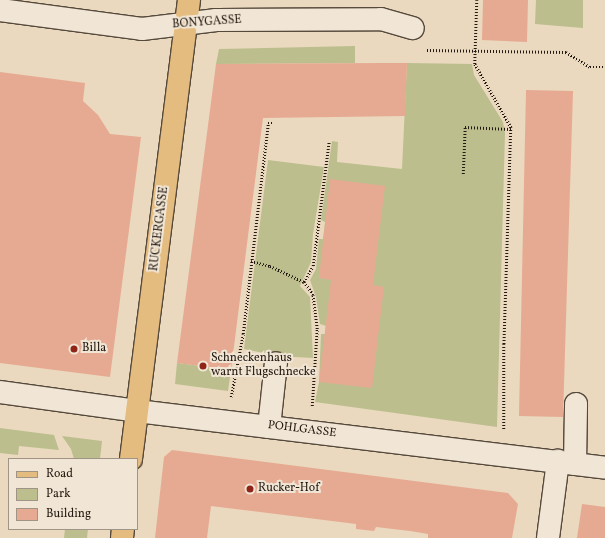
<!DOCTYPE html>
<style>
body{margin:0}
#map{position:relative;width:605px;height:538px;overflow:hidden;background:#ead9be;font-family:Vollkorn,serif}
div>[style]{position:absolute}
.green>*{inset:0;background:#bcbe8e}
.building>*{inset:0;background:#e6aa92}
.path>*{height:2.5px;margin-top:-1.25px;transform-origin:0;background:repeating-linear-gradient(90deg,#231910 0 1px,transparent 0 3px)}
.roads{filter:drop-shadow(1px 0 #55493c) drop-shadow(-1px 0 #55493c) drop-shadow(0 1px #55493c) drop-shadow(0 -1px #55493c)}
.minor>*{height:22px;margin:-11px;padding:0 11px;transform-origin:11px;border-radius:11px;background:#f1e6d5}
.major>*{height:22px;margin:-11px;padding:0 11px;transform-origin:11px;border-radius:11px;background:#e5bc7f}
.dots>*{width:11px;height:11px;translate:-50% -50%;box-sizing:border-box;border:2px solid #f1e6d5;border-radius:50%}
span{translate:-50% -50%;white-space:nowrap;text-align:center;line-height:1.15;-webkit-text-stroke:4px #f1e6d5;paint-order:stroke}
.street-label{font-size:12px;color:#231910}
.poi-label{font-size:12px;color:#231910}
.left{translate:0 -50%;text-align:left}
.legend{position:absolute;left:8px;top:458px;width:130px;height:72px;box-sizing:border-box;background:#f1e6d5;border:1px solid #9f9486;margin:0;padding:5px 7px;list-style:none;font-size:12px;color:#231910}
.legend li{display:flex;align-items:center;gap:8px;height:20px}
.legend b{width:20px;border:1px solid #9f9486}
</style>
<div id="map">
<div class="green">
<i style="clip-path:polygon(536px 0,583px 0,583px 28px,535px 24px)"></i>
<i style="clip-path:polygon(355px 46px,355px 63px,216px 64px,219px 49px)"></i>
<i style="clip-path:polygon(407px 63px,472px 64px,474px 75px,503px 122px,505px 133px,497px 427px,315px 402px,319px 382px,321px 334px,325px 334px,326px 326px,320px 324px,316px 297px,310px 280px,316px 269px,319px 239px,323px 239px,325px 222px,321px 220px,332px 141px,338px 142px,337px 162px,402px 169px)"></i>
<i style="clip-path:polygon(268px 160px,324px 167px,313px 234px,311px 262px,300px 286px,310px 297px,313px 358px,277px 356px,244px 349px)"></i>
<i style="clip-path:polygon(177px 363px,231px 370px,228px 391px,175px 384px)"></i>
<i style="clip-path:polygon(0 428px,54px 435px,59px 450px,19px 446px,18px 455px,0 453px)"></i>
<i style="clip-path:polygon(62px 436px,102px 441px,100px 459px,74px 459px,71px 449px)"></i>
<i style="clip-path:polygon(65px 529px,88px 529px,87px 538px,64px 538px)"></i>
</div>
<div class="building">
<i style="clip-path:polygon(483px 0,528px 0,527px 42px,482px 40px)"></i>
<i style="clip-path:polygon(382px 63px,407px 63px,405px 116px,263px 118px,231px 370px,177px 363px,216px 64px)"></i>
<i style="clip-path:polygon(0 72px,85px 83px,83px 101px,98px 115px,110px 134px,141px 137px,110px 377px,0 363px)"></i>
<i style="clip-path:polygon(526px 90px,573px 91px,563px 417px,519px 416px)"></i>
<i style="clip-path:polygon(330px 179px,385px 186px,373px 285px,384px 287px,372px 388px,319px 382px,331px 280px,319px 278px)"></i>
<i style="clip-path:polygon(172px 450px,508px 493px,518px 504px,512px 538px,428px 538px,428px 534px,410px 531px,376px 527px,374px 531px,356px 529px,356px 524px,211px 506px,207px 538px,155px 538px,164px 457px)"></i>
<i style="clip-path:polygon(582px 504px,605px 507px,605px 538px,577px 538px)"></i>
</div>
<div class="path">
<i style="left:477px;top:0;width:64px;rotate:91.8deg"></i>
<i style="left:475px;top:64px;width:73px;rotate:60.3deg"></i>
<i style="left:511px;top:127px;width:217px;rotate:91.8deg"></i>
<i style="left:504px;top:344px;width:86px;rotate:90deg"></i>
<i style="left:427px;top:50px;width:139px;rotate:0.8deg"></i>
<i style="left:566px;top:52px;width:28px;rotate:32deg"></i>
<i style="left:590px;top:67px;width:15px"></i>
<i style="left:463px;top:174px;width:47px;rotate:-87.6deg"></i>
<i style="left:465px;top:127px;width:46px;rotate:2.5deg"></i>
<i style="left:251px;top:261px;width:20px;rotate:15deg"></i>
<i style="left:270px;top:266px;width:38px;rotate:25deg"></i>
<i style="left:231px;top:397px;width:64px;rotate:-79.2deg"></i>
<i style="left:243px;top:334px;width:212px;rotate:-83.2deg"></i>
<i style="left:268px;top:123px;width:5px"></i>
<i style="left:312px;top:406px;width:77px;rotate:-86.3deg"></i>
<i style="left:317px;top:329px;width:34px;rotate:-97deg"></i>
<i style="left:313px;top:295px;width:16px;rotate:-125deg"></i>
<i style="left:304px;top:282px;width:18px;rotate:-61deg"></i>
<i style="left:313px;top:266px;width:126px;rotate:-82.7deg"></i>
</div>
<div class="roads">
<div class="minor">
<i style="left:0;top:10px;width:143px;rotate:7.6deg"></i>
<i style="left:142px;top:29px;width:75px;rotate:-6.9deg"></i>
<i style="left:216px;top:20px;width:165px;rotate:-0.3deg"></i>
<i style="left:381px;top:19px;width:33px;rotate:16deg"></i>
<i style="left:0;top:392px;width:138px;rotate:7.9deg"></i>
<i style="left:137px;top:411px;width:471px;rotate:6.9deg"></i>
<i style="left:269px;top:427px;width:64px;rotate:-83.8deg"></i>
<i style="left:575px;top:464px;width:60px;rotate:-89deg"></i>
<i style="left:548px;top:538px;width:78px;rotate:-82.6deg"></i>
</div>
<div class="major">
<i style="left:131px;top:459px;width:463px;rotate:-82.8deg"></i>
<i style="left:122px;top:538px;width:9px;rotate:-84deg"></i>
</div>
</div>
<div class="dots">
<i style="left:74px;top:349px;background:#8f2418"></i>
<i style="left:203px;top:366px;background:#8f2418"></i>
<i style="left:250px;top:489px;background:#8f2418"></i>
</div>
<div class="street-label">
<span style="left:207px;top:23px;rotate:-4deg">BONYGASSE</span>
<span style="left:160px;top:229px;rotate:-83deg">RUCKERGASSE</span>
<span style="left:302px;top:430px;rotate:7deg">POHLGASSE</span>
</div>
<div class="poi-label">
<span class="left" style="left:82px;top:349px">Billa</span>
<span class="left" style="left:211px;top:366px">Schneckenhaus<br>warnt Flugschnecke</span>
<span class="left" style="left:258px;top:489px">Rucker-Hof</span>
</div>
<ul class="legend">
<li><b style="height:5px;background:#e5bc7f"></b>Road</li>
<li><b style="height:11px;background:#bcbe8e"></b>Park</li>
<li><b style="height:11px;background:#e6aa92"></b>Building</li>
</ul>
</div>
